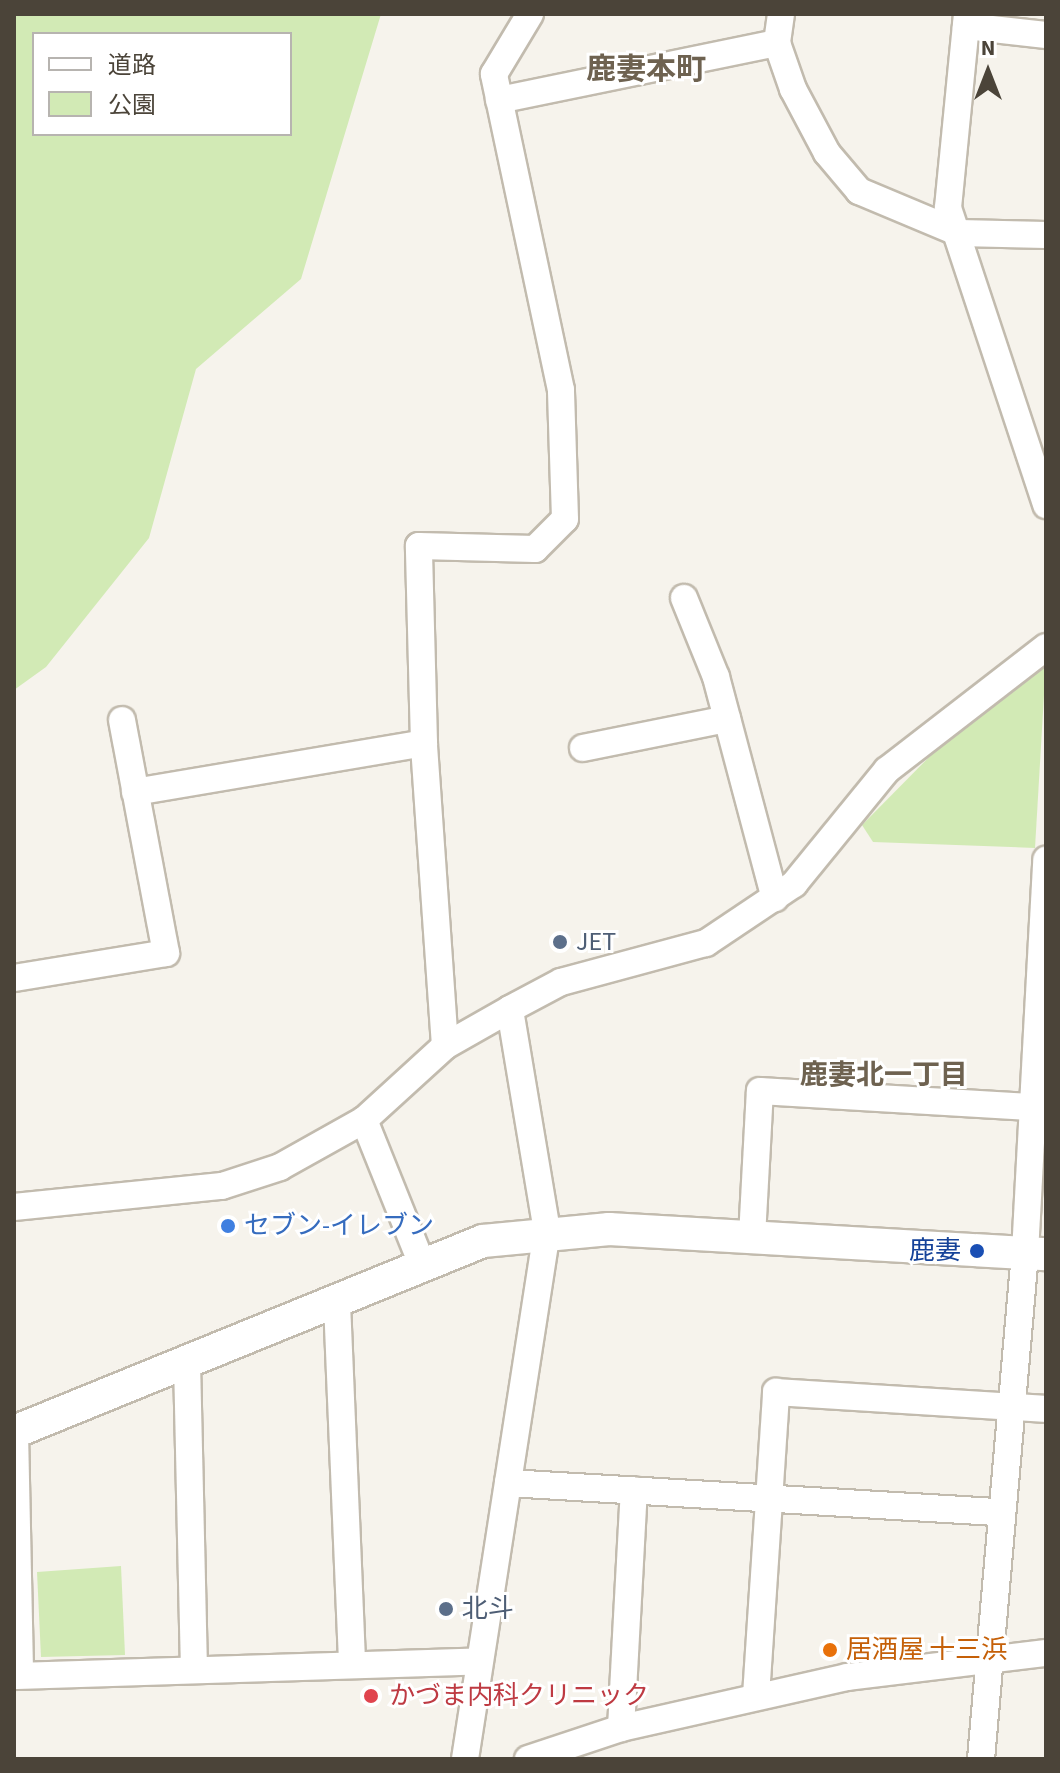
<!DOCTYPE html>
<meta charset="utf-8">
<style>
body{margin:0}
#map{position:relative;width:1060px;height:1773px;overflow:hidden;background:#f6f3ec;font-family:"Source Sans 3","Noto Sans JP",sans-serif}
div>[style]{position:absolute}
.green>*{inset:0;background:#d2eab5}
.roads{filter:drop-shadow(2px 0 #c2bbae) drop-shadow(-2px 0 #c2bbae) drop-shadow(0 2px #c2bbae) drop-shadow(0 -2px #c2bbae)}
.minor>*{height:26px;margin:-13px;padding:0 13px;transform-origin:13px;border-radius:13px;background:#fff}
.tertiary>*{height:32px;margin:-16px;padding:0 16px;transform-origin:16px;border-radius:16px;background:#fff}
.dots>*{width:22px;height:22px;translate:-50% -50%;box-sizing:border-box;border:4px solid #fff;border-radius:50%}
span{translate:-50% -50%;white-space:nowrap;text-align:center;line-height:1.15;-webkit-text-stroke:6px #fff;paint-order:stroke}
.service-label{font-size:26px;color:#4e5e75}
.left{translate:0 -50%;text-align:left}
.shop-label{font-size:26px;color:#366cbe}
.transit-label{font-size:26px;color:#164399}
.right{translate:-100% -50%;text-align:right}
.food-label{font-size:26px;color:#c56008}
.health-label{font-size:26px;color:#be3a42}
.neighbourhood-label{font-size:28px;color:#6e6250;font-weight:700}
.quarter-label{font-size:30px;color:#6e6250;font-weight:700}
.frame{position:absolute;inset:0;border:16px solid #4b4439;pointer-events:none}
.legend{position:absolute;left:32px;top:32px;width:260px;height:104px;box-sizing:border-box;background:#fff;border:2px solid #b7b4b0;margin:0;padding:10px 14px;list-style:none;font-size:24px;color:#4b4439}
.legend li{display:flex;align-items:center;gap:16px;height:40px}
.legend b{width:40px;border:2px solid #b7b4b0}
.north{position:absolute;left:948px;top:32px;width:80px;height:80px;-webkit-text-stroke:6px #fff;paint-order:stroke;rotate:0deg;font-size:22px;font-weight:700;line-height:32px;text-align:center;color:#4b4439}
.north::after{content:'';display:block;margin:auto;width:28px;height:36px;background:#4b4439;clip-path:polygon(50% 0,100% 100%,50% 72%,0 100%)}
</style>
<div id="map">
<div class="green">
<i style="clip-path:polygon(evenodd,14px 14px,381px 14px,301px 279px,196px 369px,149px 538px,46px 667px,14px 690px,14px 14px,34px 34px,290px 34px,290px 134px,34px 134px,34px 34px)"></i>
<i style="clip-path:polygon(1046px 661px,1035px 848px,873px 842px,862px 825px,939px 747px)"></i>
<i style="clip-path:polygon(121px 1566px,125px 1655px,41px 1657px,37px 1572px)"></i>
</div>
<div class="roads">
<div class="minor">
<i style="left:781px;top:14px;width:29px;rotate:98deg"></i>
<i style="left:777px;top:43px;width:49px;rotate:70.8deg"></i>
<i style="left:793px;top:89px;width:72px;rotate:62deg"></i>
<i style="left:827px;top:153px;width:50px;rotate:49.9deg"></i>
<i style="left:859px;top:191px;width:108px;rotate:22.8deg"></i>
<i style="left:959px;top:233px;width:87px;rotate:1.3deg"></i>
<i style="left:967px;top:14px;width:195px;rotate:95.6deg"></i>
<i style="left:948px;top:208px;width:313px;rotate:71.7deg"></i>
<i style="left:966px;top:26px;width:81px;rotate:6.4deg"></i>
<i style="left:499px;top:100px;width:284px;rotate:-11.6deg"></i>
<i style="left:684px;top:598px;width:85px;rotate:67.9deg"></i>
<i style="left:716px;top:677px;width:229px;rotate:75.1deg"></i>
<i style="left:583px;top:748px;width:147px;rotate:-11.4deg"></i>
<i style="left:135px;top:792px;width:293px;rotate:-9.6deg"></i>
<i style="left:14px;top:978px;width:154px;rotate:-9.3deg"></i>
<i style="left:166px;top:953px;width:237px;rotate:-100.7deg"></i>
<i style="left:445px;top:1046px;width:304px;rotate:-94deg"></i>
<i style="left:424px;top:743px;width:197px;rotate:-91.5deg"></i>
<i style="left:419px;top:546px;width:116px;rotate:1.5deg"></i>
<i style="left:535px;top:549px;width:42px;rotate:-45deg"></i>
<i style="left:565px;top:519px;width:129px;rotate:-91.8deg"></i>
<i style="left:561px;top:390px;width:323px;rotate:-102deg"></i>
<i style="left:494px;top:74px;width:70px;rotate:-59deg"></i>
<i style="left:364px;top:1120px;width:158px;rotate:68.1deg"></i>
<i style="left:14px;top:1207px;width:209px;rotate:-5.8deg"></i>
<i style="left:222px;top:1186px;width:61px;rotate:-18.1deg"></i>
<i style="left:280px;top:1167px;width:96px;rotate:-29.2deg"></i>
<i style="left:364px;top:1120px;width:110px;rotate:-42.4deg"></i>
<i style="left:445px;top:1046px;width:75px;rotate:-29.6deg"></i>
<i style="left:510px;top:1009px;width:58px;rotate:-27.9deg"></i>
<i style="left:561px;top:982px;width:150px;rotate:-15.1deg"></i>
<i style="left:706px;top:943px;width:106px;rotate:-33.8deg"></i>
<i style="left:794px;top:884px;width:147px;rotate:-50.8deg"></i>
<i style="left:887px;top:770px;width:201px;rotate:-37.7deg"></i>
<i style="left:752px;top:1237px;width:146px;rotate:-86.9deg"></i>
<i style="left:760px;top:1091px;width:287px;rotate:3.4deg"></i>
<i style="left:337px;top:1303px;width:358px;rotate:87.6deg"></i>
<i style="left:187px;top:1362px;width:306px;rotate:88.7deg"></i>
<i style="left:15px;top:1432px;width:243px;rotate:88.8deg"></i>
<i style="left:508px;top:1483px;width:495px;rotate:3.4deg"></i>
<i style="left:14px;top:1676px;width:465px;rotate:-1.8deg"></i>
<i style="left:756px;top:1696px;width:305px;rotate:-86.2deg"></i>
<i style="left:776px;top:1392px;width:271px;rotate:3.6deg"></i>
<i style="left:621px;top:1728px;width:238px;rotate:-86.9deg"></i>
<i style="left:465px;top:1759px;width:534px;rotate:-81.17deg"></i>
<i style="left:547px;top:1231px;width:225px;rotate:-99.5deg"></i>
<i style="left:528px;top:1759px;width:98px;rotate:-18.4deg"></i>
<i style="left:621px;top:1728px;width:232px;rotate:-12.7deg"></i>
<i style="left:847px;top:1677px;width:200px;rotate:-6.9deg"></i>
<i style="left:981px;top:1759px;width:508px;rotate:-85.03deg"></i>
<i style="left:1025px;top:1253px;width:394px;rotate:-86.9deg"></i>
</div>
<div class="tertiary">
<i style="left:14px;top:1432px;width:506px;rotate:-22.16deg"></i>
<i style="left:483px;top:1241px;width:127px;rotate:-5.4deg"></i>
<i style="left:609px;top:1229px;width:438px;rotate:3.3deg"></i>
</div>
</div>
<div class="dots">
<i style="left:560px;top:942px;background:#5c6f8a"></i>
<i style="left:228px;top:1226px;background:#3f7fe0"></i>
<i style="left:977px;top:1251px;background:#1a4fb4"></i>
<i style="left:446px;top:1609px;background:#5c6f8a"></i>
<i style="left:830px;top:1650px;background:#e8710a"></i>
<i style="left:371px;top:1696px;background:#e0444e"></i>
</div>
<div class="service-label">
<span class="left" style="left:576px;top:942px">JET</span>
<span class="left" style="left:462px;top:1609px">北斗</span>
</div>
<div class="shop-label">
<span class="left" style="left:244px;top:1226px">セブン-イレブン</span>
</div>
<div class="transit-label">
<span class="right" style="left:961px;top:1251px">鹿妻</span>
</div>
<div class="food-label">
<span class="left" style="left:846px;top:1650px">居酒屋 十三浜</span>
</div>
<div class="health-label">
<span class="left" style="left:389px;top:1696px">かづま内科クリニック</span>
</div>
<div class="neighbourhood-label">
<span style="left:884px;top:1075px">鹿妻北一丁目</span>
</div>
<div class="quarter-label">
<span style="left:646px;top:70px">鹿妻本町</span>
</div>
<div class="frame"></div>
<ul class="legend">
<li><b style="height:10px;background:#fff"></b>道路</li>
<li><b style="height:22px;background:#d2eab5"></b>公園</li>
</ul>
<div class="north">N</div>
</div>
